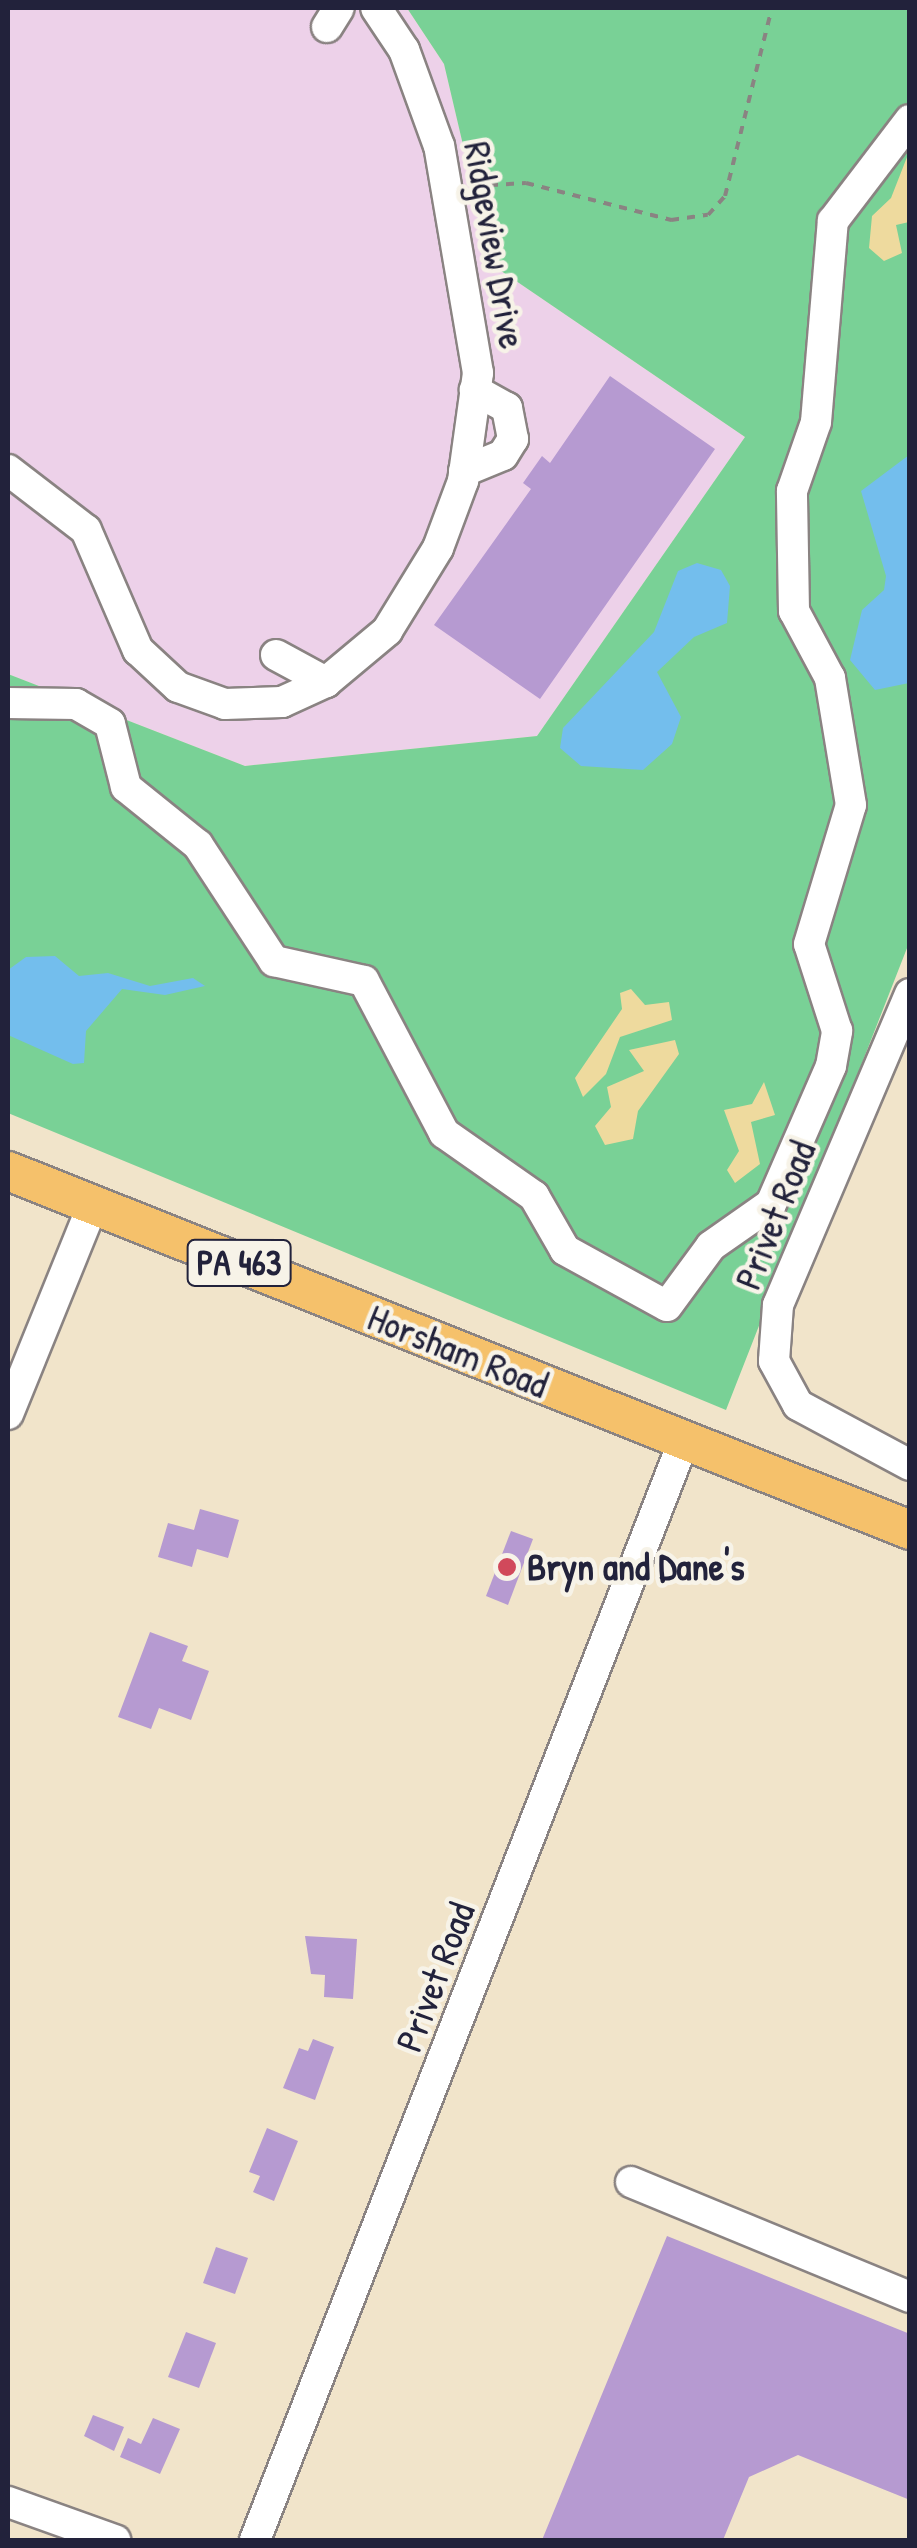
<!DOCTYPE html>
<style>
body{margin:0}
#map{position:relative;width:917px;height:2548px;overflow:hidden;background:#f1e4ca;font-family:"Patrick Hand",sans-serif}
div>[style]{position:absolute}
.built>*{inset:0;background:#edd1e9}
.green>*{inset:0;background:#79d196}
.sand>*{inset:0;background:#eeda9e}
.water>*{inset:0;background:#73beed}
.building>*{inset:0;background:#b69ad1}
.path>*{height:4px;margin-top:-2px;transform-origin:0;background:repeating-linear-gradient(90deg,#8a8382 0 8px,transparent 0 16px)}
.roads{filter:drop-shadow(2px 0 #8a8382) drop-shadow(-2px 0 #8a8382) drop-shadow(0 2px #8a8382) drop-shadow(0 -2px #8a8382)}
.minor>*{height:30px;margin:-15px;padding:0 15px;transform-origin:15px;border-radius:15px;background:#fff}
.major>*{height:38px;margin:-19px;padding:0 19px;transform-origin:19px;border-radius:19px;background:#f5c16b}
.dots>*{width:28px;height:28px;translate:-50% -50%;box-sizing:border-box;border:5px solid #f7f3e8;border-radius:50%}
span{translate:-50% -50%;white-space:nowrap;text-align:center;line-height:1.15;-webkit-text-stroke:9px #f7f3e8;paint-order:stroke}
.shield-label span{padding:2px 8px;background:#f7f3e8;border:2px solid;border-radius:8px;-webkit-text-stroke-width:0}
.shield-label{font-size:35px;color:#22223b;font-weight:700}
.street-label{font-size:38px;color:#22223b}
.poi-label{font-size:38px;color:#22223b;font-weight:700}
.left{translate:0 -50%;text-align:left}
.frame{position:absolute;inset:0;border:10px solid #22223b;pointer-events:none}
</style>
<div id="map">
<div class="built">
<i style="clip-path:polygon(8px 8px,407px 8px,444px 64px,491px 264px,745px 437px,537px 736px,245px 766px,8px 674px)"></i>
</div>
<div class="green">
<i style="clip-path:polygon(407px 8px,909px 8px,909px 943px,726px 1410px,8px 1113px,8px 674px,245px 766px,537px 736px,745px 437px,491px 264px,444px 64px)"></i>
</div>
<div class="sand">
<i style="clip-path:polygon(909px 152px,909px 222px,896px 225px,902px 253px,884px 261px,869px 248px,872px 216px,891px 198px)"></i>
<i style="clip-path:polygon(631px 989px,645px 1005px,669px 1002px,672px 1020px,620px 1037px,606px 1074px,583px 1097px,575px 1078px,622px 1009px,620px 993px)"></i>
<i style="clip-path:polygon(675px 1040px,679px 1054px,638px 1111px,633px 1139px,605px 1145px,595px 1126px,611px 1107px,607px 1087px,644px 1071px,629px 1050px)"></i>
<i style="clip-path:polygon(764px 1082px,775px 1115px,751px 1122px,760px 1164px,735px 1183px,727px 1170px,739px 1151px,724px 1110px,752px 1104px)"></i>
</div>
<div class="water">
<i style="clip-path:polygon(909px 455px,909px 683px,875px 690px,850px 660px,862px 610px,884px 590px,886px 576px,861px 491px)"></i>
<i style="clip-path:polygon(697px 563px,721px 570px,730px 586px,727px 623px,694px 637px,657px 672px,681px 717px,672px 744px,643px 770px,581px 766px,560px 748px,563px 728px,654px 632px,678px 571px)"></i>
<i style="clip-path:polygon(55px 956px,79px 976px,108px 973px,150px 986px,193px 978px,205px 986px,165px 995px,122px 989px,86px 1031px,84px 1063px,73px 1064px,8px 1035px,8px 970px,26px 957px)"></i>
</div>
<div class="building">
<i style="clip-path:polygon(610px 376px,715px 449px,540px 699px,434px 625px,531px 489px,523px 483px,542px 456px,550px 463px)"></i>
<i style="clip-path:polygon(200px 1509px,239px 1520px,228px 1558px,197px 1549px,192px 1567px,158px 1557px,168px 1523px,194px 1530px)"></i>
<i style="clip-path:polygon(511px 1531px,533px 1539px,508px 1605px,486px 1596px)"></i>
<i style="clip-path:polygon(150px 1632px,188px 1646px,182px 1661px,209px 1671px,191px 1720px,159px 1708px,151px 1729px,118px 1717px)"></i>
<i style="clip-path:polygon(305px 1936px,357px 1939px,353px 1999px,324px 1997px,325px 1975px,311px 1974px)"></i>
<i style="clip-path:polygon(313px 2039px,334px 2047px,315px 2100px,283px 2088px,299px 2048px,308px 2051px)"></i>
<i style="clip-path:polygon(267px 2128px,298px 2141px,274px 2201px,253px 2192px,260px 2176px,249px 2172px)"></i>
<i style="clip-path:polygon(667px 2236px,910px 2334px,910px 2500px,798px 2455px,749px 2477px,723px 2540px,542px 2540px)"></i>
<i style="clip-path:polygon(216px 2247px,248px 2258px,235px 2294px,203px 2283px)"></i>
<i style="clip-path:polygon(186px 2332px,216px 2343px,199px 2388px,168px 2377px)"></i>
<i style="clip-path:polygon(93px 2415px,124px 2427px,114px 2451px,84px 2436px)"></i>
<i style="clip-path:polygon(153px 2418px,180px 2429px,160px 2474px,120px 2457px,128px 2438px,141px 2444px)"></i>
</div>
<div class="path">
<i style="left:474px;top:186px;width:52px;rotate:-3.3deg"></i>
<i style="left:526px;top:183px;width:150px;rotate:14.3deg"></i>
<i style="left:671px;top:220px;width:37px;rotate:-8deg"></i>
<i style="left:708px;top:215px;width:25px;rotate:-48deg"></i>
<i style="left:725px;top:196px;width:194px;rotate:-76deg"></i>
</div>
<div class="roads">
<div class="minor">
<i style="left:327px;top:27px;width:22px;rotate:-58deg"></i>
<i style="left:8px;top:470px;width:98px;rotate:37.6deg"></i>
<i style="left:86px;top:530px;width:131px;rotate:66.6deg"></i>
<i style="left:138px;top:650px;width:54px;rotate:42.8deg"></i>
<i style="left:178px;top:687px;width:50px;rotate:19.9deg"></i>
<i style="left:225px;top:704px;width:57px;rotate:-2deg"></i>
<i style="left:282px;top:702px;width:48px;rotate:-24.4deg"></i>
<i style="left:326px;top:682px;width:80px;rotate:-39.9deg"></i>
<i style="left:387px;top:631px;width:97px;rotate:-58.4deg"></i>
<i style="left:438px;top:548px;width:72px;rotate:-69.5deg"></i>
<i style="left:463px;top:481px;width:109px;rotate:-82.1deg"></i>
<i style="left:478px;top:373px;width:230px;rotate:-99.7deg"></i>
<i style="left:439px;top:146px;width:102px;rotate:-110deg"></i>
<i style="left:404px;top:50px;width:50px;rotate:-123.7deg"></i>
<i style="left:464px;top:471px;width:42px;rotate:-22.3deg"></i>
<i style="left:503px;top:455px;width:19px;rotate:-58deg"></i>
<i style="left:513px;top:439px;width:32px;rotate:-101deg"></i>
<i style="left:507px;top:408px;width:37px;rotate:-151deg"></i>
<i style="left:276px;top:655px;width:57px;rotate:28.4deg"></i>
<i style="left:8px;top:703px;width:68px;rotate:0.8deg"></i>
<i style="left:76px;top:704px;width:39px;rotate:30deg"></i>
<i style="left:110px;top:724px;width:65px;rotate:75.7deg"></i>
<i style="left:126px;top:787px;width:92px;rotate:38.9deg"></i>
<i style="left:198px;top:845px;width:139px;rotate:56.8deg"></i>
<i style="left:274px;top:961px;width:92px;rotate:12.5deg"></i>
<i style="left:364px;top:981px;width:172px;rotate:62.2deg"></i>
<i style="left:444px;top:1133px;width:110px;rotate:35deg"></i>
<i style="left:534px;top:1196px;width:62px;rotate:60.1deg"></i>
<i style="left:565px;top:1250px;width:116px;rotate:28.8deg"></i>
<i style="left:667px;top:1306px;width:74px;rotate:-53.7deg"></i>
<i style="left:711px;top:1246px;width:73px;rotate:-35deg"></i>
<i style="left:771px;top:1204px;width:150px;rotate:-66.5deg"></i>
<i style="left:831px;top:1066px;width:36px;rotate:-80deg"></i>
<i style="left:837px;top:1031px;width:91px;rotate:-107.8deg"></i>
<i style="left:809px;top:944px;width:145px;rotate:-73.2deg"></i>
<i style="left:851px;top:805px;width:129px;rotate:-99.4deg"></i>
<i style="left:830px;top:678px;width:76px;rotate:-118.2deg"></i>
<i style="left:794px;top:611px;width:120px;rotate:-91deg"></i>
<i style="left:792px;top:491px;width:73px;rotate:-70.8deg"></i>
<i style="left:816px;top:422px;width:202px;rotate:-85.2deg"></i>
<i style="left:833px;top:221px;width:127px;rotate:-52.7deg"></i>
<i style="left:910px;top:994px;width:338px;rotate:113deg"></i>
<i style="left:778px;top:1305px;width:56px;rotate:94.1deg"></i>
<i style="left:774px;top:1361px;width:50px;rotate:61.4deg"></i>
<i style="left:798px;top:1405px;width:127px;rotate:28.2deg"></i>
<i style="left:8px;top:1414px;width:226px;rotate:-67.9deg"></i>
<i style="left:631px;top:2182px;width:302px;rotate:22.4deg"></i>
<i style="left:8px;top:2502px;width:114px;rotate:19.6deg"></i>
<i style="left:255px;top:2540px;width:1181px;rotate:-68.69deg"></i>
</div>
<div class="major">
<i style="left:8px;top:1171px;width:971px;rotate:21.7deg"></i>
</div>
</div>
<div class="dots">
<i style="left:507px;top:1567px;background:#d1495b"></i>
</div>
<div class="shield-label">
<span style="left:239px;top:1263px">PA 463</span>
</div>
<div class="street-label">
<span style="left:495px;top:245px;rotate:80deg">Ridgeview Drive</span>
<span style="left:775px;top:1215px;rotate:-68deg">Privet Road</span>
<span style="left:458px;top:1351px;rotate:22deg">Horsham Road</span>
<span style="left:435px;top:1977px;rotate:-69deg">Privet Road</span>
</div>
<div class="poi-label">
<span class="left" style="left:527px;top:1567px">Bryn and Dane's</span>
</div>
<div class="frame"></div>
</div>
